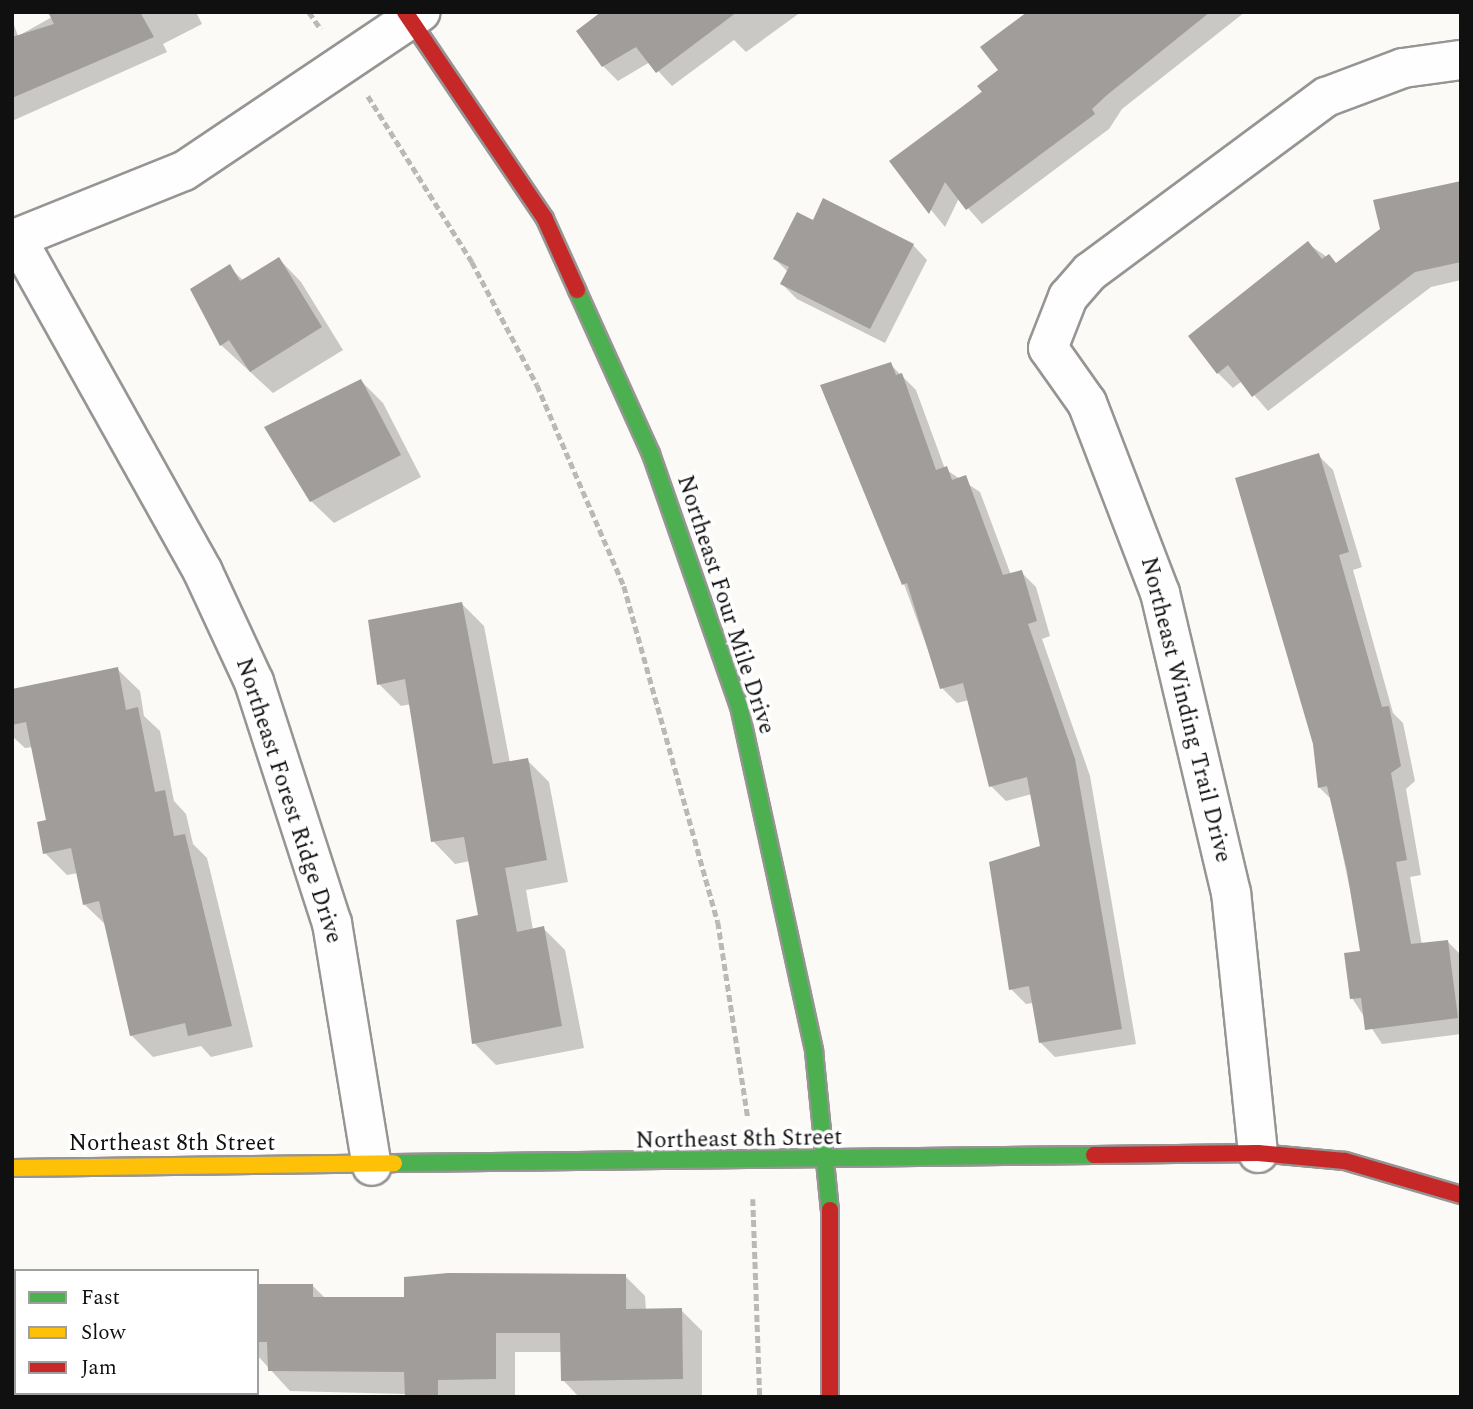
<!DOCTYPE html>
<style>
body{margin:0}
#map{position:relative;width:1473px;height:1409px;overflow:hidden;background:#fcfaf6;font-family:Spectral,serif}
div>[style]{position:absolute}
.shadow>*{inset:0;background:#0003}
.building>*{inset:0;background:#a09d9b}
.path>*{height:4.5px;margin-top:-2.25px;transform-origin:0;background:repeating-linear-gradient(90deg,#b9b9b8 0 7px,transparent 0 10.5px)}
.roads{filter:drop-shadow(2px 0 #969594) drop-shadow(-2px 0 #969594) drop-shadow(0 2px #969594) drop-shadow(0 -2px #969594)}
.street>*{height:38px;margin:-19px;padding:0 19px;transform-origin:19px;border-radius:19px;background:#fffefe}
.fast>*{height:16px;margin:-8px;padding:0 8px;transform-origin:8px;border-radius:8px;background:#4caf50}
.slow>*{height:16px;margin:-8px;padding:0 8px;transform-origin:8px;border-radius:8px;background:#ffc107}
.jam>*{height:16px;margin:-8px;padding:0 8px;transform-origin:8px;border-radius:8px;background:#c62828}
span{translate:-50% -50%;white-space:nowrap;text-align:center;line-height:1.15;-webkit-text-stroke:7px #fff;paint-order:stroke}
.street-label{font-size:23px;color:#101010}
.frame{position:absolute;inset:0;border:14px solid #101010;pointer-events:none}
.legend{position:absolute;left:14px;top:1269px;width:245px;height:126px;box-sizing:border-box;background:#fff;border:2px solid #9f9f9f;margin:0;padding:9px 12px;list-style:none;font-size:21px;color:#101010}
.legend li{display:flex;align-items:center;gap:14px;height:35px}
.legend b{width:35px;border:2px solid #9f9f9f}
</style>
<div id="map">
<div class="shadow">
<i style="clip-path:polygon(61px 12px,196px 12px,202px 24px,163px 44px,167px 52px,12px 121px,12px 19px,18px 36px)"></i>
<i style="clip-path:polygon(604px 12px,801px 12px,746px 52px,734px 40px,672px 86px,650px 62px,618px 81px,603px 66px)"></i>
<i style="clip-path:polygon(1083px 12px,1245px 12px,1122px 109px,1109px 129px,982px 224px,959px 198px,945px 227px,892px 162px)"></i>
<i style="clip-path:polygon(1461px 182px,1461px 280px,1431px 287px,1268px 411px,1242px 381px,1233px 388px,1218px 373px,1307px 243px,1337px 264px)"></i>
<i style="clip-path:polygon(913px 245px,927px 260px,885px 343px,797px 299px,782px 284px,788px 272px,775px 259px)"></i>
<i style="clip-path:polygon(279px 259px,301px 282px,343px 350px,273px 393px,221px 345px,229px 267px,244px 281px)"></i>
<i style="clip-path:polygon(890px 364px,916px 390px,945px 469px,980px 492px,1011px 575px,1021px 572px,1036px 587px,1050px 636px,1042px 639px,1090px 776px,1136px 1044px,1055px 1057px,1040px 1042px,1033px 1003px,1026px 1004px,1011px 989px,1042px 847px,1032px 794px,1006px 801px,991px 786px,969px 700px,957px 703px,942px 688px,904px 584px)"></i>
<i style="clip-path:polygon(361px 381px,383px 403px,421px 477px,334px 523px,311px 501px)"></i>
<i style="clip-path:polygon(1318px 455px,1333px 470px,1362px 567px,1353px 570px,1393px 713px,1403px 723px,1415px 781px,1406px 789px,1421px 875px,1410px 877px,1422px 945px,1447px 941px,1461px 955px,1461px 1034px,1382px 1044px,1352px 998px,1363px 952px,1331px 799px,1319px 787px)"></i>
<i style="clip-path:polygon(462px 604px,484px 626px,510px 763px,527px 760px,549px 782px,568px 882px,526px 890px,533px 930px,543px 928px,565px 950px,584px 1048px,496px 1065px,474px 1043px,480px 917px,470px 861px,455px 864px,433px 841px,412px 704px,401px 706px,379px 684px)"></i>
<i style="clip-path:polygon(117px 669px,140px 691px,144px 716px,160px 731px,174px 801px,186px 814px,193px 844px,207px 858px,253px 1047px,211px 1057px,201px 1046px,153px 1057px,131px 1035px,107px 926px,84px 904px,78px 873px,67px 875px,45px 853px,48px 821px,33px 747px,25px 748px,12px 736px,12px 691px)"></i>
<i style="clip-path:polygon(625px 1276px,645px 1296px,646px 1311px,681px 1310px,702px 1331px,702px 1397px,579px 1397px,563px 1380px,562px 1352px,515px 1352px,515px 1397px,290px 1391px,257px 1355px,257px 1286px,312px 1285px,326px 1299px,406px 1299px)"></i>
<i style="clip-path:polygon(12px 1299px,16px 1393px,28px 1397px,12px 1397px)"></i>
<i style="clip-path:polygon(79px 1393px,185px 1393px,185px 1397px,83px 1397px)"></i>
</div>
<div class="building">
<i style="clip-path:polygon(48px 12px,140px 12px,154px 37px,12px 98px,12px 37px,54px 24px)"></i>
<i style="clip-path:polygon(601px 12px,737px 12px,656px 73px,636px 47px,602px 67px,576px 31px)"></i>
<i style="clip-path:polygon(1027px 12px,1210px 12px,1107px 95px,1092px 109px,1095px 114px,966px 210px,945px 182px,929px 214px,889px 161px,982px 92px,977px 86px,998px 70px,980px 47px)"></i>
<i style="clip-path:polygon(1461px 181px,1461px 262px,1415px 272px,1252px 397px,1228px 365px,1217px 374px,1188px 336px,1308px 241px,1322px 259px,1329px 254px,1336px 263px,1380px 229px,1373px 200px)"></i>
<i style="clip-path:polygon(823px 198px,914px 244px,870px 329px,780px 284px,789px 267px,773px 259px,797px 212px,813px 220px)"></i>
<i style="clip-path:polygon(279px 257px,322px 327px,250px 372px,229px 340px,220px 346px,190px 289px,230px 264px,240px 281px)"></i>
<i style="clip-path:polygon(891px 362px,896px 375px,902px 373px,936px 470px,947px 466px,952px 480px,966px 475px,1003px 575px,1022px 570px,1037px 621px,1028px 624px,1075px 759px,1122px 1029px,1039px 1043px,1029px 986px,1009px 990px,989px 862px,1040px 846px,1027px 777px,989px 787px,963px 683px,940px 689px,907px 583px,902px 585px,820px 385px)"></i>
<i style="clip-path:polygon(361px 379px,401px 455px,310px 502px,264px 427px)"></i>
<i style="clip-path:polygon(1319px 453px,1349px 552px,1339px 555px,1382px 707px,1389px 706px,1401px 766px,1391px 773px,1407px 860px,1396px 862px,1411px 944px,1448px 940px,1458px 1018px,1365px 1030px,1361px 998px,1350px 999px,1344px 953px,1360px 951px,1347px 871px,1327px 786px,1318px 788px,1313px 744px,1235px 478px)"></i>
<i style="clip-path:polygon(462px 602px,493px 764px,528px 758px,547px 860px,505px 868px,517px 932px,544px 926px,562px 1026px,472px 1044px,456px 920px,478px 915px,464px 837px,431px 842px,405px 679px,377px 685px,368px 620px)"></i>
<i style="clip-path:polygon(118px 667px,126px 710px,138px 707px,155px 792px,165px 790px,174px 836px,185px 834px,232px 1026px,188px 1036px,185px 1023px,130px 1036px,99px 901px,83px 905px,71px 848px,43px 854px,37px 822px,46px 820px,26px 722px,12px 725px,12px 689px)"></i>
<i style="clip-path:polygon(448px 1273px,626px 1274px,626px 1309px,682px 1308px,683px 1379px,561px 1381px,560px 1333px,496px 1333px,496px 1379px,438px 1380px,438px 1397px,405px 1397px,404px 1372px,268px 1371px,267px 1342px,257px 1342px,257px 1284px,313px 1284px,313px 1297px,404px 1297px,404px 1277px)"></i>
</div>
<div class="path">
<i style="left:309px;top:12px;width:21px;rotate:55deg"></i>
<i style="left:368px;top:96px;width:196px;rotate:57.9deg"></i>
<i style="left:472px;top:262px;width:139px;rotate:62.1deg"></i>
<i style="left:537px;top:385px;width:219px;rotate:66.6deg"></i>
<i style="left:624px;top:586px;width:349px;rotate:74.4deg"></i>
<i style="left:718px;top:922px;width:197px;rotate:81.3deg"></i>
<i style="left:753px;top:1199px;width:198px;rotate:88deg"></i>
</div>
<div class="roads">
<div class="street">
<i style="left:17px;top:239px;width:381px;rotate:60.8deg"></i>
<i style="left:203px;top:572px;width:121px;rotate:65.1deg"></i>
<i style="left:254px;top:682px;width:253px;rotate:72.1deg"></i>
<i style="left:332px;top:923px;width:246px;rotate:80.7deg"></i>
<i style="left:12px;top:240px;width:185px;rotate:-21.9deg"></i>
<i style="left:184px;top:171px;width:285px;rotate:-33.9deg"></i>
<i style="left:1258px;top:1153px;width:261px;rotate:-95.9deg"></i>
<i style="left:1231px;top:893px;width:308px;rotate:-103.3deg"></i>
<i style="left:1160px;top:593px;width:204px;rotate:-111deg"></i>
<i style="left:1087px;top:403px;width:67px;rotate:-125.3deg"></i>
<i style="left:1048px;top:348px;width:55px;rotate:-68.6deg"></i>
<i style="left:1068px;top:297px;width:33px;rotate:-49deg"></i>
<i style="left:1090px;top:272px;width:294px;rotate:-36.6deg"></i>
<i style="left:1326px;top:97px;width:82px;rotate:-20.6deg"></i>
<i style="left:1403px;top:68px;width:59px;rotate:-7.9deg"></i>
</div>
<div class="fast">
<i style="left:577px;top:290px;width:180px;rotate:65.7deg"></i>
<i style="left:651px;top:454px;width:267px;rotate:70.8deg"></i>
<i style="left:739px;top:706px;width:353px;rotate:77.7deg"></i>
<i style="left:814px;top:1051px;width:160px;rotate:84.3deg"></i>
<i style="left:394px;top:1163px;width:700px;rotate:-0.65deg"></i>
</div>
<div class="slow">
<i style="left:12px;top:1168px;width:382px;rotate:-0.7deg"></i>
</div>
<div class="jam">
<i style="left:405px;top:12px;width:250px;rotate:55.9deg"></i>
<i style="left:545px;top:219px;width:78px;rotate:65.7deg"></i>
<i style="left:1094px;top:1155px;width:164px;rotate:-0.7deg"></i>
<i style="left:1258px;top:1153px;width:87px;rotate:5.3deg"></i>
<i style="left:1345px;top:1161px;width:121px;rotate:16.3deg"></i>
<i style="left:830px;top:1210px;width:187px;rotate:90deg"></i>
</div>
</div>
<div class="street-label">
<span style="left:725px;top:605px;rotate:72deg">Northeast Four Mile Drive</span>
<span style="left:1185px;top:710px;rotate:76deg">Northeast Winding Trail Drive</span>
<span style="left:288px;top:801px;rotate:72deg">Northeast Forest Ridge Drive</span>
<span style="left:739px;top:1140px;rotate:-1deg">Northeast 8th Street</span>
<span style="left:172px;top:1144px">Northeast 8th Street</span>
</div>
<div class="frame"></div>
<ul class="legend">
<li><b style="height:9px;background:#4caf50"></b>Fast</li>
<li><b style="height:9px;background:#ffc107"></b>Slow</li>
<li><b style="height:9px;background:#c62828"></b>Jam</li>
</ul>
</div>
